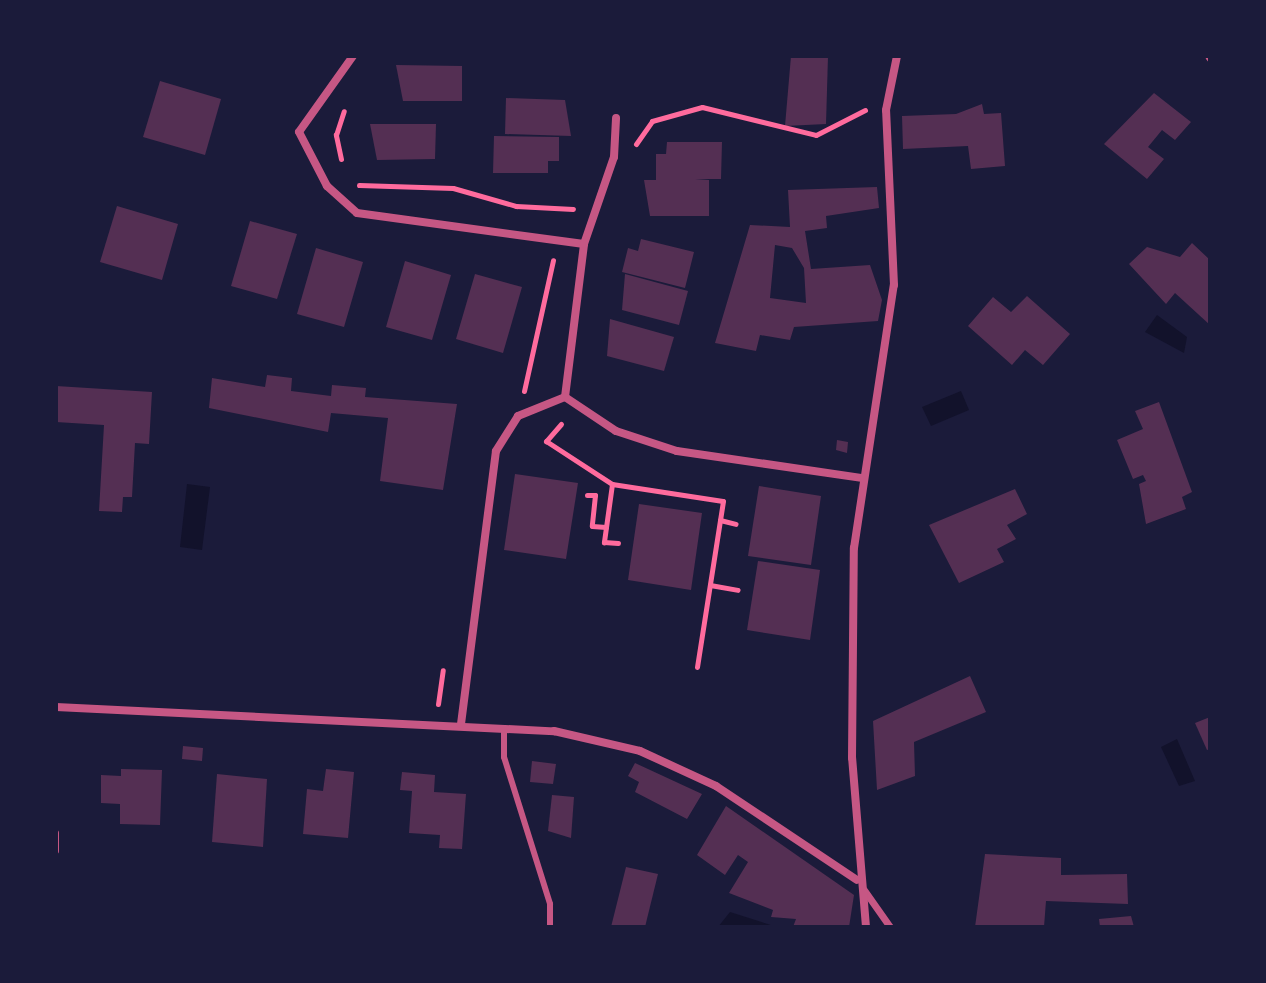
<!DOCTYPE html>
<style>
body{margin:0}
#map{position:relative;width:1266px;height:983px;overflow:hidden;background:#1b1b3a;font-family:Signika,sans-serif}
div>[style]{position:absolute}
.water>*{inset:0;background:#12122b}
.building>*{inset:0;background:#542f53}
.path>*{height:5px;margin:-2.5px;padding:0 2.5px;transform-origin:2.5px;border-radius:2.5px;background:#ff6b9d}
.service>*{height:6px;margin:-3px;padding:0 3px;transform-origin:3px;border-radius:3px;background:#c65784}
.pedestrian>*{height:7px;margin:-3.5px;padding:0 3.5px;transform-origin:3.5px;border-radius:3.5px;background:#c65784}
.minor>*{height:8px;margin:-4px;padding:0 4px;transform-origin:4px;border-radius:4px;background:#c65784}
span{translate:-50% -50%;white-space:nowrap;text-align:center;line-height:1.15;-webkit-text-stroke:7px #1b1b3a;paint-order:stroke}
.frame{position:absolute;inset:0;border:58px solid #1b1b3a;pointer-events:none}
</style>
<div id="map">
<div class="water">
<i style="clip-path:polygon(1157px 315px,1187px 337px,1184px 353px,1145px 332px)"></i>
<i style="clip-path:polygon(961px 391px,969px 410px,931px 426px,922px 407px)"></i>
<i style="clip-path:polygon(187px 484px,210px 487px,202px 550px,180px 547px)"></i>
<i style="clip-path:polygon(1177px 739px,1195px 781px,1179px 786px,1161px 747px)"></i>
<i style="clip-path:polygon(730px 912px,777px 927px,718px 927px)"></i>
</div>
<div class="building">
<i style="clip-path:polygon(791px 56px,828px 56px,826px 124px,785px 126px)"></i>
<i style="clip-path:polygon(396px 65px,462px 66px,462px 101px,403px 101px)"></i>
<i style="clip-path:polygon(160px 81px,221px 99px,205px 155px,143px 137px)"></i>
<i style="clip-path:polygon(1154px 93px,1191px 122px,1175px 140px,1162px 130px,1148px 147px,1164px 159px,1147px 179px,1104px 144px)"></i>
<i style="clip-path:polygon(506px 98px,565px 100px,571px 136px,505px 134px)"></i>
<i style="clip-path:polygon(982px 104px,984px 114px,1001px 113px,1005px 166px,971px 169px,968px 146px,903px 149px,902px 116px,956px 114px)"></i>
<i style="clip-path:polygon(370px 124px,436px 124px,435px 159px,377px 160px)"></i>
<i style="clip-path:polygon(494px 136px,559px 137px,559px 161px,548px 161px,548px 173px,493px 173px)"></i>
<i style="clip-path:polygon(667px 142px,722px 142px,721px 179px,695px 179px,709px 180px,709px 216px,650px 216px,644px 180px,656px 180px,656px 154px,666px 154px)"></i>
<i style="clip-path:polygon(evenodd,877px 187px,879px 208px,826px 216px,827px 228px,805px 231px,811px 269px,870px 265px,882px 300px,878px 321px,794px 327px,790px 340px,760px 335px,756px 351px,715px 343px,750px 225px,790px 227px,788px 190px,877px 187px,775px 245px,792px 248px,804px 268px,806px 303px,770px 298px,775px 245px)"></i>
<i style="clip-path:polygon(117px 206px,178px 224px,162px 280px,100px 262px)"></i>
<i style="clip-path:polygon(250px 221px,297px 234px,277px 299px,231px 286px)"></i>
<i style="clip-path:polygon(641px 239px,694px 252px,685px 288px,622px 272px,628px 248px,638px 251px)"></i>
<i style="clip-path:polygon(1192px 243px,1210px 260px,1210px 325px,1175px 293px,1166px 304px,1129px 264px,1147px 247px,1180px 257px)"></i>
<i style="clip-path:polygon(316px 248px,363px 262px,344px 327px,297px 314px)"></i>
<i style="clip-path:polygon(405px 261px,451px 275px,432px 340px,386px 327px)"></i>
<i style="clip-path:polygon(475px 274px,522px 287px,503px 353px,456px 339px)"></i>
<i style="clip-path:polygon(625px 274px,688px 291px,679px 325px,622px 310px)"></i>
<i style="clip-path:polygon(1027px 296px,1070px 334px,1043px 365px,1025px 350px,1012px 365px,968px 326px,993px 297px,1011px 312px)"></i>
<i style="clip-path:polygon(610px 319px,674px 337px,664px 371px,607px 356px)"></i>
<i style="clip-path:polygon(267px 375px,292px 378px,291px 391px,331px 396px,332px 385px,366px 388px,365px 397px,457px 404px,443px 490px,380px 481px,388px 418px,331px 413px,328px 432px,209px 408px,212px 378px,265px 387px)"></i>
<i style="clip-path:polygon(56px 386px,152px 392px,149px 444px,135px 443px,132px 497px,123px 497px,122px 512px,99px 511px,104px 425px,56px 422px)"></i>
<i style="clip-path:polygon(1159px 402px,1192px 492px,1182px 497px,1186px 509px,1146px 524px,1139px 484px,1146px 481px,1143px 475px,1133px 479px,1117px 440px,1143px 429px,1135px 411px)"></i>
<i style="clip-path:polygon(837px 440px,848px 442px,847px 453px,836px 450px)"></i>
<i style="clip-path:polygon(515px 474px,578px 483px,566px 559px,504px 550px)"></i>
<i style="clip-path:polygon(759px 486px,821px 496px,811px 565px,748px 556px)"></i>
<i style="clip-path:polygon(1015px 489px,1027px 514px,1007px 525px,1016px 539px,997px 549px,1004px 562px,959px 583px,929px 525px)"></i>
<i style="clip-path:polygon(639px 504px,702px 513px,691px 590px,628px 580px)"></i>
<i style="clip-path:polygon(758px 561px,820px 570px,810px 640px,747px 630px)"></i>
<i style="clip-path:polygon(970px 676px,986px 712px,914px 742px,915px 776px,877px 790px,873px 721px)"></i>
<i style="clip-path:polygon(1210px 717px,1210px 749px,1207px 750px,1195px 723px)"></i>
<i style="clip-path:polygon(183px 746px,203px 748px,202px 761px,182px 759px)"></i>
<i style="clip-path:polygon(532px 761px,556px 764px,553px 784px,530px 782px)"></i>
<i style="clip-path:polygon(635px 763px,702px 794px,687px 819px,635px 792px,639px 782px,628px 776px)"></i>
<i style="clip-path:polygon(121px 769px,162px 770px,160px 825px,120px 824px,120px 804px,101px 803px,101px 775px,121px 776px)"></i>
<i style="clip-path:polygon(326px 769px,354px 772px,348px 838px,303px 834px,307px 789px,323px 791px)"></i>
<i style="clip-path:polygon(402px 772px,435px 775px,434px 792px,466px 794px,462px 849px,439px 848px,440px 835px,409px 833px,412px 791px,400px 790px)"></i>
<i style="clip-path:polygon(217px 774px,267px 779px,263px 847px,212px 842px)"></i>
<i style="clip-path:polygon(552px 795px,574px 797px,571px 838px,548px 831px)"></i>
<i style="clip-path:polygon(726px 806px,854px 895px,849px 927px,793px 927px,796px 919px,771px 917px,773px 910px,729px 893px,748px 862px,738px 855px,725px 875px,697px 855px)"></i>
<i style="clip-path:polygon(985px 854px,1061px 858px,1061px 875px,1127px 874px,1128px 904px,1046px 901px,1044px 927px,975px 927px)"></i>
<i style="clip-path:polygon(626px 867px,658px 874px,645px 927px,611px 927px)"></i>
<i style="clip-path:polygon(1131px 916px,1134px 927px,1100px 927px,1099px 919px)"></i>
</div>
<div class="path">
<i style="left:636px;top:144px;width:28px;rotate:-55deg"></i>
<i style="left:652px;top:121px;width:52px;rotate:-15.6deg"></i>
<i style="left:702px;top:107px;width:117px;rotate:13.8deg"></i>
<i style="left:816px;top:135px;width:55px;rotate:-27deg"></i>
<i style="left:341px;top:159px;width:25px;rotate:-102deg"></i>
<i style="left:336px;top:135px;width:25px;rotate:-72deg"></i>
<i style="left:359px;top:185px;width:94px;rotate:1.8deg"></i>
<i style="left:453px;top:188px;width:66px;rotate:15.9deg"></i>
<i style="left:516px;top:206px;width:57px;rotate:3deg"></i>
<i style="left:524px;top:391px;width:134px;rotate:-77.5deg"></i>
<i style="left:561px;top:424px;width:23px;rotate:131deg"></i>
<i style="left:546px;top:441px;width:79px;rotate:33.1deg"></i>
<i style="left:612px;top:484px;width:112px;rotate:8.7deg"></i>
<i style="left:723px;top:501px;width:168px;rotate:98.9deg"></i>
<i style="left:612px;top:484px;width:59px;rotate:97.9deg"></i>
<i style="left:604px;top:542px;width:14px;rotate:4deg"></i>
<i style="left:587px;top:495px;width:8px"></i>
<i style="left:595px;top:495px;width:31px;rotate:96deg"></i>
<i style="left:592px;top:526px;width:14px;rotate:4deg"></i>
<i style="left:720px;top:520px;width:16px;rotate:14deg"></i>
<i style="left:710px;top:585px;width:28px;rotate:10deg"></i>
<i style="left:438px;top:704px;width:34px;rotate:-82deg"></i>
</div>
<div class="service">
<i style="left:504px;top:728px;width:29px;rotate:90deg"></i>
<i style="left:504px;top:757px;width:154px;rotate:72.6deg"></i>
<i style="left:550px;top:904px;width:23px;rotate:90deg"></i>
<i style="left:56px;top:833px;width:18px;rotate:90deg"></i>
</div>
<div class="pedestrian">
<i style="left:864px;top:890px;width:45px;rotate:54.9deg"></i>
</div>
<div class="minor">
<i style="left:353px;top:56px;width:93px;rotate:125.4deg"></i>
<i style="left:299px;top:132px;width:61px;rotate:62.6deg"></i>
<i style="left:327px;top:186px;width:40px;rotate:42deg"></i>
<i style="left:357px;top:213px;width:229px;rotate:7.8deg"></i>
<i style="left:1209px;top:56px;width:2px;rotate:63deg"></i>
<i style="left:565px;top:397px;width:154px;rotate:-82.9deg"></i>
<i style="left:584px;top:244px;width:92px;rotate:-71deg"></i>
<i style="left:614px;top:157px;width:39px;rotate:-87deg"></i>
<i style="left:56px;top:707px;width:499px;rotate:2.8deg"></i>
<i style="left:554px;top:731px;width:88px;rotate:13.1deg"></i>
<i style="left:640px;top:751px;width:84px;rotate:24.7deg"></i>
<i style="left:716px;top:786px;width:169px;rotate:33.7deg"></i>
<i style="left:461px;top:724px;width:275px;rotate:-82.7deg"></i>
<i style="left:496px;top:451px;width:41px;rotate:-57.8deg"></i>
<i style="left:518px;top:416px;width:51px;rotate:-22deg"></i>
<i style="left:565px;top:397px;width:61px;rotate:33.7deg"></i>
<i style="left:616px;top:431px;width:64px;rotate:18.2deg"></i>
<i style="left:677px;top:451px;width:186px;rotate:8.3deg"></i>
<i style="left:866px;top:927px;width:170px;rotate:-94.7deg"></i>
<i style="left:852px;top:758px;width:210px;rotate:-89.5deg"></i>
<i style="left:854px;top:548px;width:266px;rotate:-81.4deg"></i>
<i style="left:894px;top:285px;width:175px;rotate:-92.6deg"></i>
<i style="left:886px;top:110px;width:55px;rotate:-78.5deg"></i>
</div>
<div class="frame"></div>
</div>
